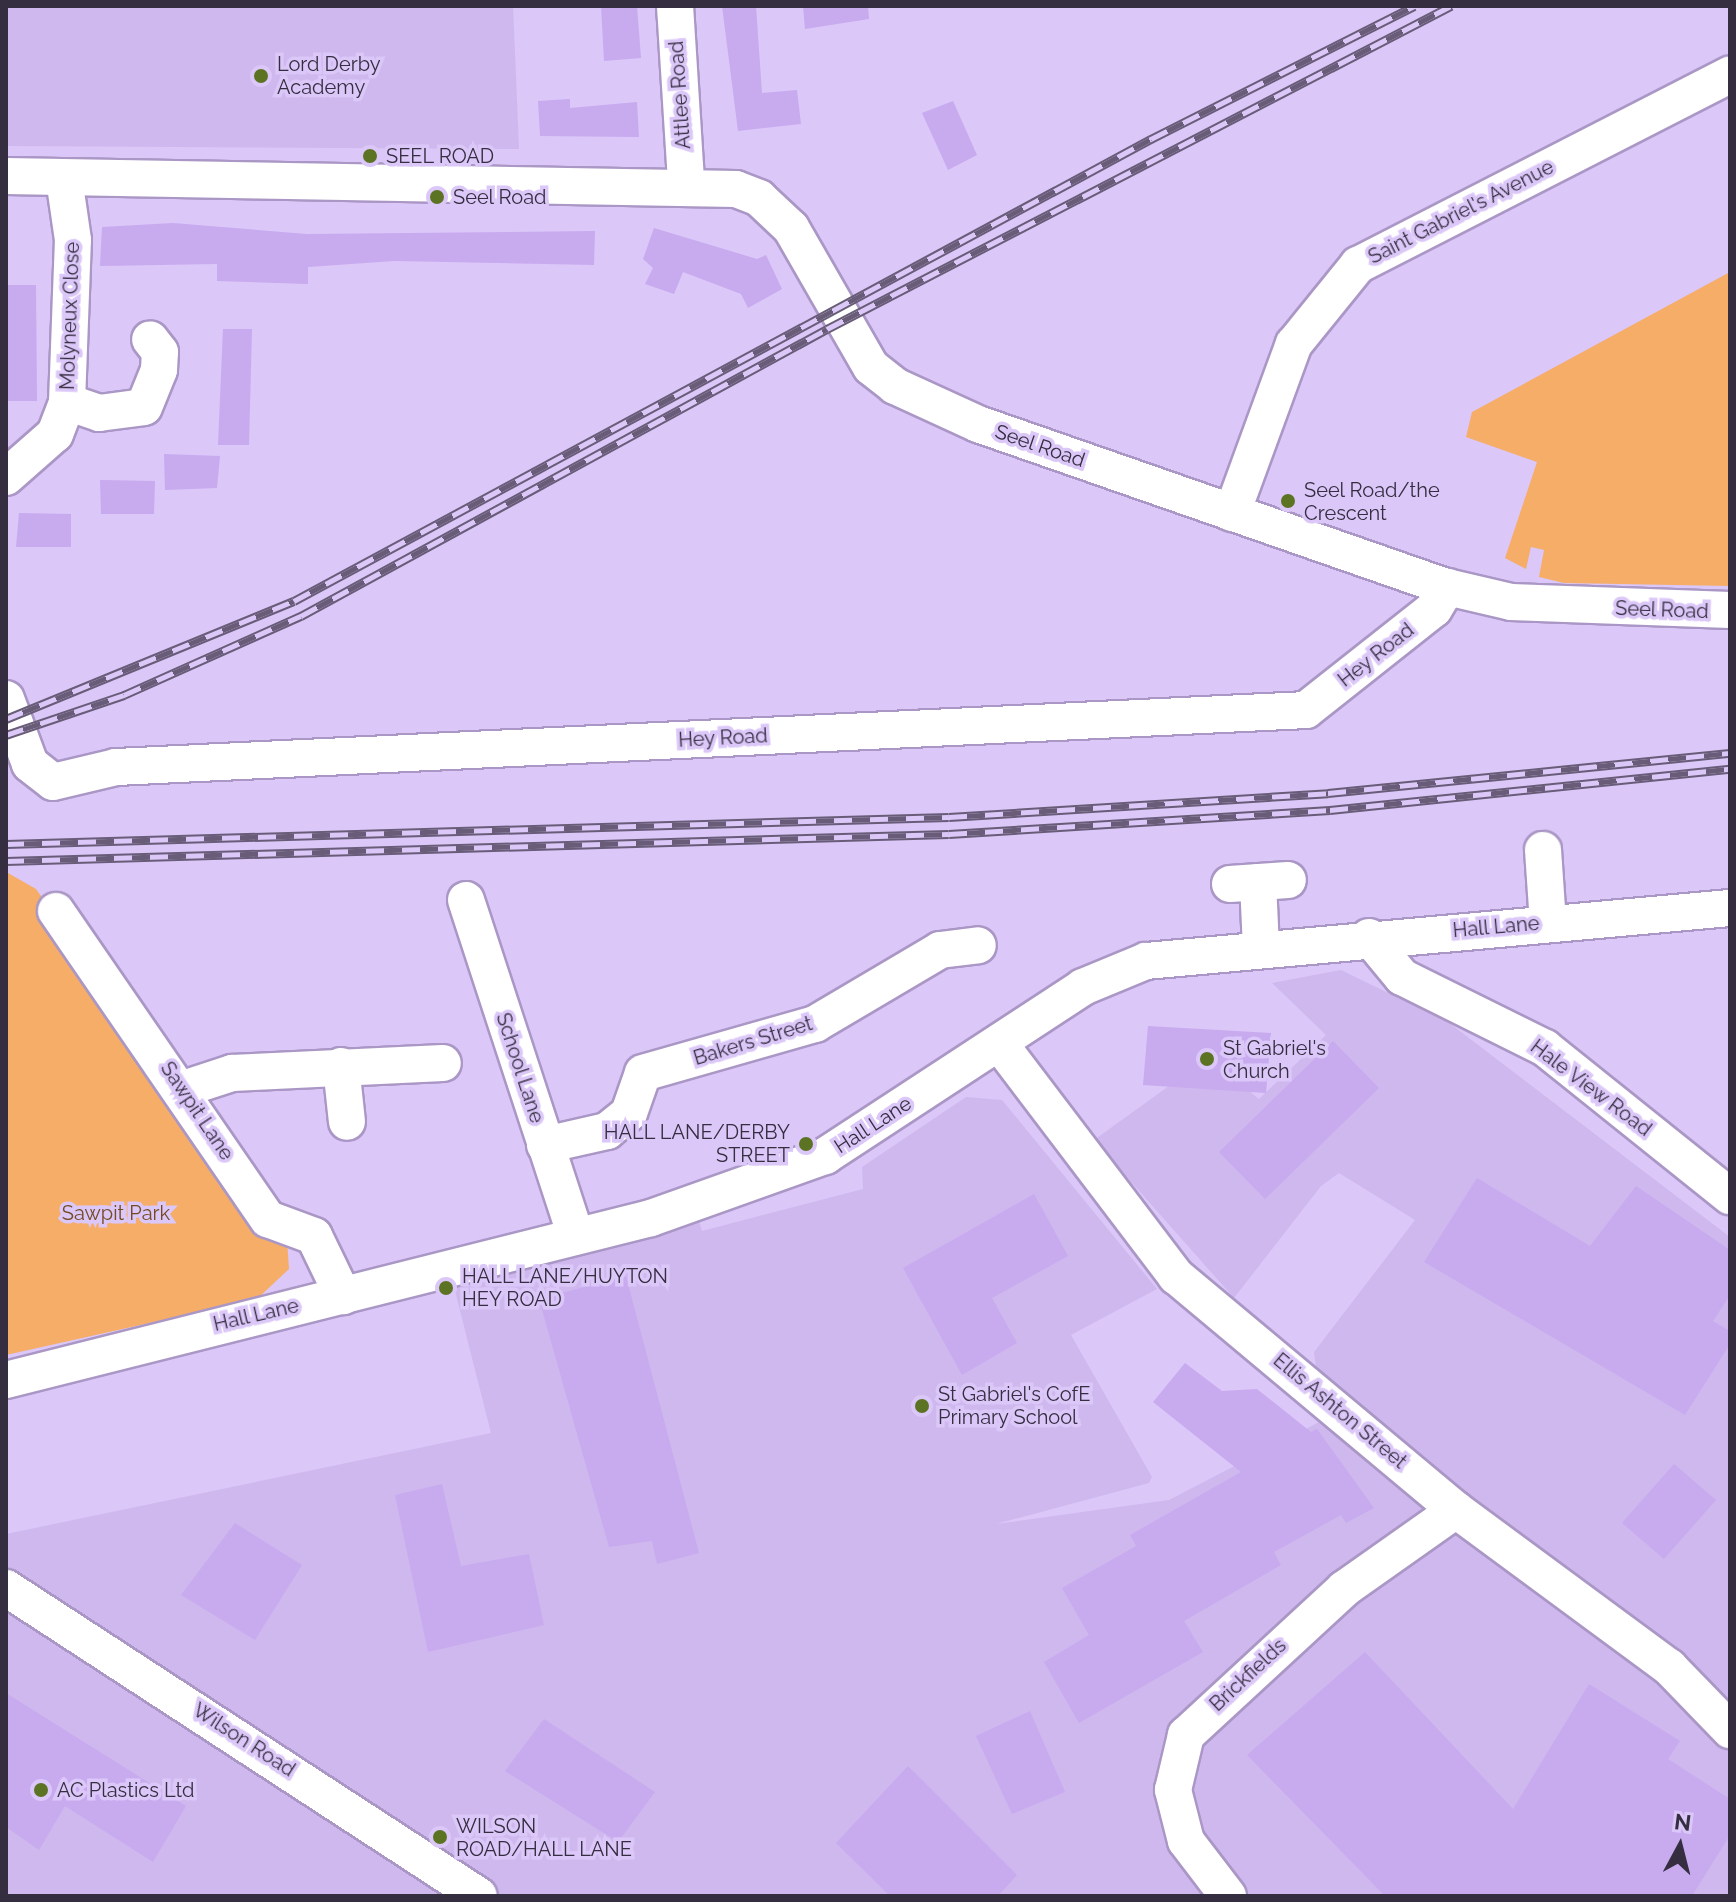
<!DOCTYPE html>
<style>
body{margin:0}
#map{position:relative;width:1736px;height:1902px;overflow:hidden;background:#dbc7f8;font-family:Raleway,sans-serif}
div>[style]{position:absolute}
.built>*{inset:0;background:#cfb8ee}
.green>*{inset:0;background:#f5ad67}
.building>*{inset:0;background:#c8aaef}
.roads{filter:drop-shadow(2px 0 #aa97c5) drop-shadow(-2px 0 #aa97c5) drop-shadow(0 2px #aa97c5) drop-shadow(0 -2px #aa97c5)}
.minor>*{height:36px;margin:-18px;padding:0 18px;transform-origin:18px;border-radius:18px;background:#fff}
.rail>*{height:9px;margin-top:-4.5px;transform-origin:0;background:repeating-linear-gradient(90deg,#dbc7f8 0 18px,#685c78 0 36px);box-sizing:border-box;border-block:2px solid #685c78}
.dots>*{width:22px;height:22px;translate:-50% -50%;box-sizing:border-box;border:4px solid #dbc7f8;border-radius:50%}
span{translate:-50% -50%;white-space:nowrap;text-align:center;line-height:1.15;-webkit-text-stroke:7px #dbc7f8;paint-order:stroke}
.poi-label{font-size:20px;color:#352d40}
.left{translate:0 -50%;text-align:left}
.right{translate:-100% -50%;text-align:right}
.street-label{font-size:20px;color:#352d40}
.park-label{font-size:20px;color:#734a21}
.frame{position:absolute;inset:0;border:8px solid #352d40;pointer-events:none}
.north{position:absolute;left:1640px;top:1806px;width:80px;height:80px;-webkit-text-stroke:6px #dbc7f8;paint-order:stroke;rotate:7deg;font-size:22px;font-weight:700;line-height:32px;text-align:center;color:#352d40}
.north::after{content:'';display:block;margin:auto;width:28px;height:36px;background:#352d40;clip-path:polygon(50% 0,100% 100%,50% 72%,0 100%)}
</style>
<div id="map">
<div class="built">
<i style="clip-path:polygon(6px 6px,513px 6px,519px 149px,6px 146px)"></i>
<i style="clip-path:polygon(1341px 970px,1448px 1022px,1730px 1237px,1730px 1896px,6px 1896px,6px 1534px,491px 1433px,454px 1287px,699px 1221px,702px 1231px,863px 1189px,862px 1167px,966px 1097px,1002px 1100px,1157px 1289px,1071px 1335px,1152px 1477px,1149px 1483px,996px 1524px,1169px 1500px,1323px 1420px,1314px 1352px,1415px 1220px,1339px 1173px,1321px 1186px,1234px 1298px,1094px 1140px,1169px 1086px,1248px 1090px,1259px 1099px,1326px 1035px,1272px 983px)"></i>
</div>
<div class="green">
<i style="clip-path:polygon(1730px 272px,1730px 586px,1564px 583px,1539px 577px,1544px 550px,1531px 547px,1526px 569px,1505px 558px,1537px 462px,1466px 437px,1472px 412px)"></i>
<i style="clip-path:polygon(8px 873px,36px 889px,287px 1240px,289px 1269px,257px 1299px,6px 1355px)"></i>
</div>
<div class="building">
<i style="clip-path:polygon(601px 6px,637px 6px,641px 58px,604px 61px)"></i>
<i style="clip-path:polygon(722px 6px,756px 6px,762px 93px,797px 90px,801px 124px,738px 131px)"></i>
<i style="clip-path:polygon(803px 6px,868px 6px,869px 19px,805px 29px)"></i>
<i style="clip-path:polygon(570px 99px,570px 108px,637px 102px,639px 137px,540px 136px,538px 101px)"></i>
<i style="clip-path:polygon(953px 101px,977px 155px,948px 170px,922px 113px)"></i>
<i style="clip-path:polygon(173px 223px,307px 234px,595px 231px,594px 265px,394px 261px,308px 267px,308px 284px,217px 281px,217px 264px,100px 266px,102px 227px)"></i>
<i style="clip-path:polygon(654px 228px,757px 259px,766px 255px,782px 289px,748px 308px,741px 294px,683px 272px,674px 294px,645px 284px,653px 268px,643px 259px)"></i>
<i style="clip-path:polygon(7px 285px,36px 285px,37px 401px,8px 401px)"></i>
<i style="clip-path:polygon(223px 329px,252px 329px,249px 445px,218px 445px)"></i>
<i style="clip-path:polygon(164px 454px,220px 456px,217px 488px,165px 490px)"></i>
<i style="clip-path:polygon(100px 480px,155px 481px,154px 514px,101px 514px)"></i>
<i style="clip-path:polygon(19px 513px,71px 514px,71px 547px,16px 547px)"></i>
<i style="clip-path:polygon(1148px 1026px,1271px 1033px,1266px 1093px,1143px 1085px)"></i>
<i style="clip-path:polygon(1333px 1041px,1379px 1088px,1265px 1199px,1219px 1152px)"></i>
<i style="clip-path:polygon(1477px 1178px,1590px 1246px,1636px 1186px,1730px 1250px,1730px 1295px,1713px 1321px,1730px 1331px,1730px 1344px,1685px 1415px,1424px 1262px)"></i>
<i style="clip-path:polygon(1034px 1194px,1068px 1256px,992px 1298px,1017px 1343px,962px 1375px,903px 1268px)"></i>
<i style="clip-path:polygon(626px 1276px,699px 1553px,657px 1564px,652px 1541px,609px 1547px,539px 1299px)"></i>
<i style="clip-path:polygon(1185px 1363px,1222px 1391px,1257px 1389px,1311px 1432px,1317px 1429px,1374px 1508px,1346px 1523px,1341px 1515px,1274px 1552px,1281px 1565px,1184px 1621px,1203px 1652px,1079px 1723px,1044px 1662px,1089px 1635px,1062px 1588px,1136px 1546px,1130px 1535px,1241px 1472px,1153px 1402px)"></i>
<i style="clip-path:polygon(1674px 1464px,1716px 1500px,1664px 1559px,1622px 1523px)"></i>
<i style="clip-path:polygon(442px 1484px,461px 1566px,529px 1554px,544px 1625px,428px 1652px,395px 1495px)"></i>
<i style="clip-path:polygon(235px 1523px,302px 1565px,255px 1640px,181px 1595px)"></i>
<i style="clip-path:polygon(1365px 1652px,1513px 1809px,1589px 1684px,1680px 1741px,1668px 1759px,1730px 1799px,1730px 1835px,1692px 1896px,1385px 1896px,1247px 1755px)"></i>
<i style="clip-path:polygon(6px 1693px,186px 1806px,153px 1862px,65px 1806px,39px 1850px,6px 1827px)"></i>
<i style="clip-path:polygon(1030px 1711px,1065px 1792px,1012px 1814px,976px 1736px)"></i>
<i style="clip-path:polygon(544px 1719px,655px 1792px,618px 1842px,505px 1771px)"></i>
<i style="clip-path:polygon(908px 1766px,1017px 1875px,998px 1896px,890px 1896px,836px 1843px)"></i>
</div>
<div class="roads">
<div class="minor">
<i style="left:675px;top:6px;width:177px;rotate:86.4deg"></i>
<i style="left:6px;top:176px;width:730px;rotate:1.02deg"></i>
<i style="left:736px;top:189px;width:25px;rotate:21deg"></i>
<i style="left:759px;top:198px;width:44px;rotate:43.2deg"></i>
<i style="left:791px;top:228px;width:160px;rotate:60.1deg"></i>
<i style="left:871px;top:367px;width:31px;rotate:38deg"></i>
<i style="left:895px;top:386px;width:91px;rotate:24.6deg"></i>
<i style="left:978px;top:424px;width:497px;rotate:19.2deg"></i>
<i style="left:1447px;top:587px;width:66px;rotate:13.2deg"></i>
<i style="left:1511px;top:602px;width:219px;rotate:2.1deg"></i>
<i style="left:67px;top:402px;width:34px;rotate:19deg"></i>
<i style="left:99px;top:413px;width:45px;rotate:-7.6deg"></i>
<i style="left:144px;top:407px;width:40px;rotate:-68deg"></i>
<i style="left:159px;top:370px;width:18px;rotate:-87deg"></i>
<i style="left:160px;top:352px;width:16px;rotate:-128deg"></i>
<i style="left:6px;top:477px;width:65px;rotate:-41.3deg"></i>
<i style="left:55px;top:434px;width:34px;rotate:-69deg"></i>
<i style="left:67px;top:402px;width:162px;rotate:-87.9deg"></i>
<i style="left:73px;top:240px;width:63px;rotate:-98.3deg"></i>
<i style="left:1232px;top:513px;width:180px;rotate:-69.9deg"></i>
<i style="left:1294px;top:344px;width:102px;rotate:-51deg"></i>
<i style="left:1358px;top:265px;width:418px;rotate:-27.1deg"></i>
<i style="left:6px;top:699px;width:69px;rotate:69.7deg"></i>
<i style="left:30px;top:764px;width:29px;rotate:38deg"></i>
<i style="left:53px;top:782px;width:65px;rotate:-13.4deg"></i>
<i style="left:116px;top:767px;width:1191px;rotate:-2.74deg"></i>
<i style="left:1306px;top:710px;width:163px;rotate:-38.3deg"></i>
<i style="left:1434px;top:609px;width:26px;rotate:-59deg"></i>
<i style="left:1543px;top:850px;width:73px;rotate:86.1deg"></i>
<i style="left:1258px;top:882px;width:66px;rotate:87.4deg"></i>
<i style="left:1230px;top:884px;width:58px;rotate:-3.9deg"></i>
<i style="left:466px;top:900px;width:354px;rotate:71.9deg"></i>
<i style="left:56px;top:911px;width:374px;rotate:55.5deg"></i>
<i style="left:268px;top:1219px;width:49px;rotate:20.3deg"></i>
<i style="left:314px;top:1236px;width:67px;rotate:64.2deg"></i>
<i style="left:1369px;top:937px;width:52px;rotate:50.5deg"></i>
<i style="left:1402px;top:977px;width:160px;rotate:26.4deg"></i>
<i style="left:1545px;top:1048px;width:237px;rotate:38.7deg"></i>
<i style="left:999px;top:1043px;width:293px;rotate:52.8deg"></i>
<i style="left:1176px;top:1276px;width:365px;rotate:39.9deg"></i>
<i style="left:1456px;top:1510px;width:265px;rotate:36.4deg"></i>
<i style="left:1669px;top:1667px;width:88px;rotate:45.9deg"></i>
<i style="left:341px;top:1066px;width:56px;rotate:83.9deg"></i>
<i style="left:183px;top:1089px;width:52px;rotate:-18.1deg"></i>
<i style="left:232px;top:1073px;width:211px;rotate:-2.7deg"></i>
<i style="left:545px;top:1145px;width:64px;rotate:-12.7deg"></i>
<i style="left:607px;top:1131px;width:28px;rotate:-39deg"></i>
<i style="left:629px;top:1113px;width:42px;rotate:-70.7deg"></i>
<i style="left:643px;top:1073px;width:179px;rotate:-15.9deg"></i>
<i style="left:815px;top:1024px;width:145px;rotate:-30.6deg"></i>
<i style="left:940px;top:950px;width:38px;rotate:-7deg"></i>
<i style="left:6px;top:1380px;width:665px;rotate:-14.1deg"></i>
<i style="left:651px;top:1218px;width:185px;rotate:-19.6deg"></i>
<i style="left:825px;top:1156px;width:308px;rotate:-33.2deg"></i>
<i style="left:1083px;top:987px;width:68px;rotate:-22.4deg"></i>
<i style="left:1146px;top:961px;width:586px;rotate:-5.19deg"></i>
<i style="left:6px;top:1588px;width:564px;rotate:33.07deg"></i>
<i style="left:1228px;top:1896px;width:69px;rotate:-127.4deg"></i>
<i style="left:1186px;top:1841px;width:53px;rotate:-104.3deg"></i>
<i style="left:1173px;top:1790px;width:57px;rotate:-76.7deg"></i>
<i style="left:1186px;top:1735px;width:215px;rotate:-42.7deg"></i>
<i style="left:1344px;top:1589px;width:137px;rotate:-35.2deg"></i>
</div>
</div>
<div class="rail">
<i style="left:6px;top:719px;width:311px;rotate:-22.3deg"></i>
<i style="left:294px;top:601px;width:974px;rotate:-28.33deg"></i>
<i style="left:1151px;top:139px;width:295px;rotate:-26.8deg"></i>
<i style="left:6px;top:735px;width:125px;rotate:-18.7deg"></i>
<i style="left:124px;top:695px;width:194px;rotate:-24.1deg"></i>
<i style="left:301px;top:616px;width:599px;rotate:-28.62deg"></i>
<i style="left:827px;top:329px;width:703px;rotate:-27.37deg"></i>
<i style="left:6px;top:844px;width:943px;rotate:-1.64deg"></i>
<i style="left:949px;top:817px;width:380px;rotate:-3.6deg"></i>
<i style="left:1328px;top:793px;width:404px;rotate:-5.7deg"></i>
<i style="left:6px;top:861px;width:943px;rotate:-1.64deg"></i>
<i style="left:949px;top:834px;width:382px;rotate:-3.6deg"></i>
<i style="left:1330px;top:810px;width:402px;rotate:-5.9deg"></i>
</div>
<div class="dots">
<i style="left:261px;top:76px;background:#5d7324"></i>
<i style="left:370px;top:156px;background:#5d7324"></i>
<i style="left:437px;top:197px;background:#5d7324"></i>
<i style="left:1288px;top:501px;background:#5d7324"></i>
<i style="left:1207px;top:1059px;background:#5d7324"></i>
<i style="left:806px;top:1144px;background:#5d7324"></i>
<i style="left:446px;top:1288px;background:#5d7324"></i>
<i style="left:922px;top:1406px;background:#5d7324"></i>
<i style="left:41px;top:1790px;background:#5d7324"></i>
<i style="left:440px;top:1837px;background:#5d7324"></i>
</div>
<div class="poi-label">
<span class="left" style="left:277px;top:76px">Lord Derby<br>Academy</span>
<span class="left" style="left:386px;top:156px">SEEL ROAD</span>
<span class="left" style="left:453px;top:197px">Seel Road</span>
<span class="left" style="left:1304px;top:502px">Seel Road/the<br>Crescent</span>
<span class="left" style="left:1223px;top:1060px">St Gabriel's<br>Church</span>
<span class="right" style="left:790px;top:1144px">HALL LANE/DERBY<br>STREET</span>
<span class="left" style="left:462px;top:1288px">HALL LANE/HUYTON<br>HEY ROAD</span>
<span class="left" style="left:938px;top:1406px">St Gabriel's CofE<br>Primary School</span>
<span class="left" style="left:57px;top:1790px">AC Plastics Ltd</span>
<span class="left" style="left:456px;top:1838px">WILSON<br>ROAD/HALL LANE</span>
</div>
<div class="street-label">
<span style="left:680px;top:95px;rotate:-94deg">Attlee Road</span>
<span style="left:1461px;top:212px;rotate:-27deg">Saint Gabriel's Avenue</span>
<span style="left:70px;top:316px;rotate:-88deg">Molyneux Close</span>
<span style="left:1040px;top:446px;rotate:19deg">Seel Road</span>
<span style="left:1662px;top:610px;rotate:2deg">Seel Road</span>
<span style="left:1376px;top:655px;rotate:-38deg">Hey Road</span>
<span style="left:723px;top:738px;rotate:-3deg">Hey Road</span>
<span style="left:1496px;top:927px;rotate:-5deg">Hall Lane</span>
<span style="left:753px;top:1041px;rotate:-17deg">Bakers Street</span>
<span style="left:520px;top:1068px;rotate:72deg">School Lane</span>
<span style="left:1591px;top:1088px;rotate:37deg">Hale View Road</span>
<span style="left:197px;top:1111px;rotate:56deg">Sawpit Lane</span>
<span style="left:873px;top:1125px;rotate:-33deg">Hall Lane</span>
<span style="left:256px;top:1315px;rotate:-13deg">Hall Lane</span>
<span style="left:1340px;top:1411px;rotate:40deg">Ellis Ashton Street</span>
<span style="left:1248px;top:1675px;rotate:-43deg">Brickfields</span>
<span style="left:244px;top:1740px;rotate:33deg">Wilson Road</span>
</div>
<div class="park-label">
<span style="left:116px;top:1213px">Sawpit Park</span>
</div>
<div class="frame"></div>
<div class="north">N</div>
</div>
